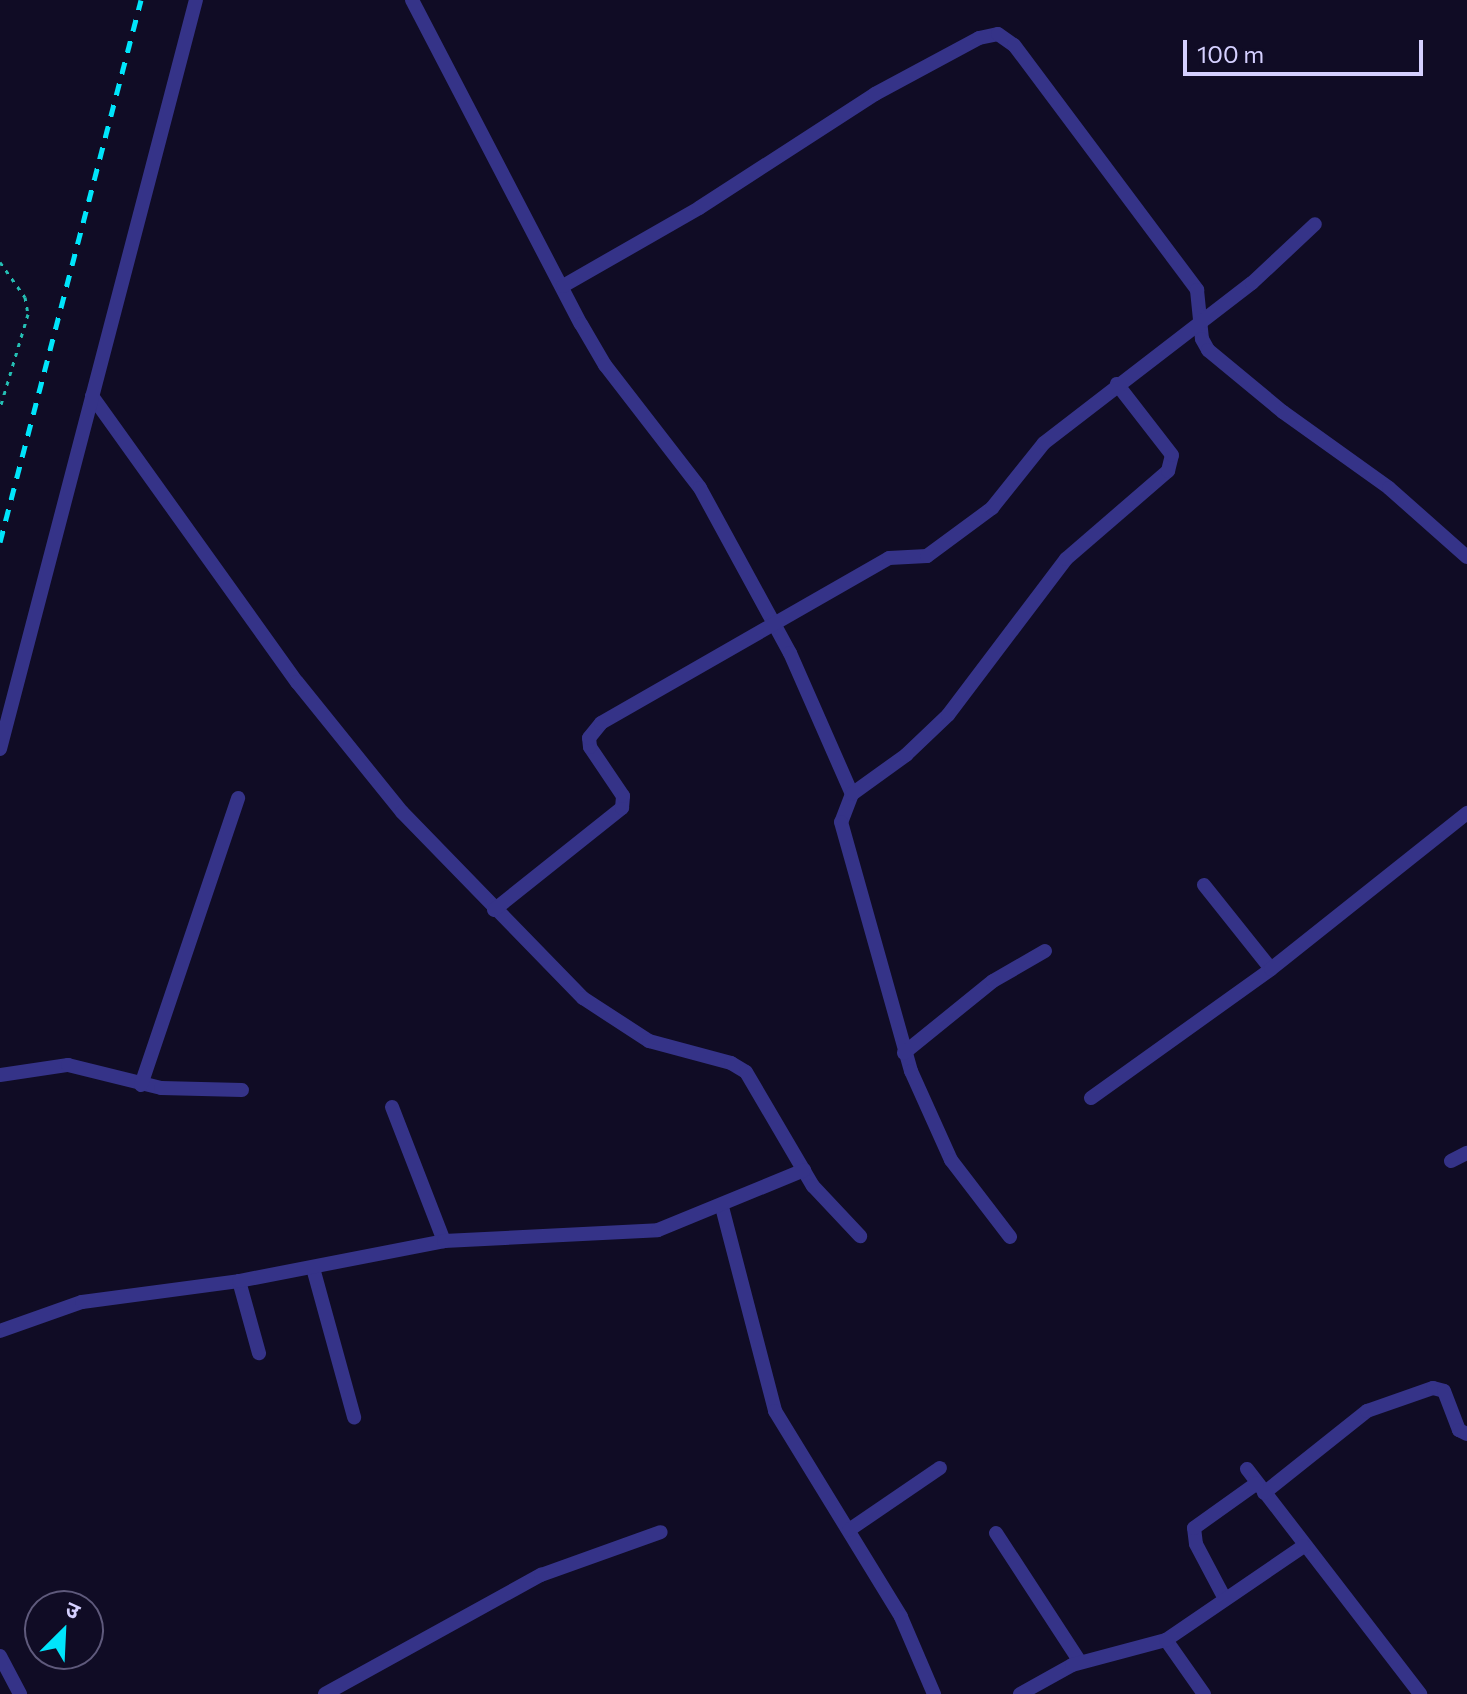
<!DOCTYPE html>
<meta charset="utf-8">
<style>
body{margin:0}
#map{position:relative;width:1467px;height:1694px;overflow:hidden;background:#100c25;font-family:Commissioner,"Noto Sans Devanagari",sans-serif}
div>[style]{position:absolute}
.path>*{height:3px;margin-top:-1.5px;transform-origin:0;background:repeating-linear-gradient(90deg,#24bfb4 0 4px,transparent 0 10px)}
.minor>*{height:14px;margin:-7px;padding:0 7px;transform-origin:7px;border-radius:7px;background:#353388}
.rail>*{height:5px;margin-top:-2.5px;transform-origin:0;background:repeating-linear-gradient(90deg,#00e5fb 0 12px,transparent 0 22px)}
span{translate:-50% -50%;white-space:nowrap;text-align:center;line-height:1.15;-webkit-text-stroke:6px #100c25;paint-order:stroke}
.north{position:absolute;left:24px;top:1590px;width:80px;height:80px;box-sizing:border-box;background:#100c25;border:2px solid #5f5a7c;border-radius:50%;rotate:24deg;font-size:22px;font-weight:700;line-height:32px;text-align:center;color:#d5d0ff}
.north::after{content:'';display:block;margin:auto;width:28px;height:36px;background:#00e5fb;clip-path:polygon(50% 0,100% 100%,50% 72%,0 100%)}
.scale{position:absolute;left:1183px;top:40px;width:240px;height:36px;box-sizing:border-box;border:4px solid #d5d0ff;border-top:0;padding-left:10px;font-size:24px;line-height:28px;white-space:nowrap;color:#d5d0ff;-webkit-text-stroke:6px #100c25;paint-order:stroke}
</style>
<div id="map">
<div class="path">
<i style="left:0;top:262px;width:43px;rotate:54.5deg"></i>
<i style="left:25px;top:297px;width:17px;rotate:80deg"></i>
<i style="left:28px;top:314px;width:98px;rotate:106.6deg"></i>
</div>
<div class="minor">
<i style="left:412px;top:0;width:365px;rotate:62.5deg"></i>
<i style="left:581px;top:324px;width:48px;rotate:59.7deg"></i>
<i style="left:605px;top:365px;width:155px;rotate:52.3deg"></i>
<i style="left:700px;top:488px;width:188px;rotate:61.4deg"></i>
<i style="left:790px;top:653px;width:154px;rotate:66.3deg"></i>
<i style="left:852px;top:794px;width:30px;rotate:111deg"></i>
<i style="left:841px;top:822px;width:259px;rotate:74.3deg"></i>
<i style="left:911px;top:1071px;width:98px;rotate:65.8deg"></i>
<i style="left:951px;top:1160px;width:97px;rotate:52.5deg"></i>
<i style="left:563px;top:286px;width:157px;rotate:-29.8deg"></i>
<i style="left:699px;top:208px;width:210px;rotate:-32.9deg"></i>
<i style="left:875px;top:94px;width:118px;rotate:-28.3deg"></i>
<i style="left:979px;top:38px;width:19px;rotate:-12deg"></i>
<i style="left:998px;top:34px;width:19px;rotate:35deg"></i>
<i style="left:1014px;top:45px;width:306px;rotate:53.2deg"></i>
<i style="left:1197px;top:290px;width:49px;rotate:84.2deg"></i>
<i style="left:1202px;top:339px;width:13px;rotate:61deg"></i>
<i style="left:1208px;top:350px;width:97px;rotate:39.6deg"></i>
<i style="left:1283px;top:412px;width:130px;rotate:35.6deg"></i>
<i style="left:1389px;top:488px;width:104px;rotate:41.5deg"></i>
<i style="left:92px;top:396px;width:352px;rotate:54.4deg"></i>
<i style="left:297px;top:682px;width:167px;rotate:51.1deg"></i>
<i style="left:402px;top:812px;width:260px;rotate:45.8deg"></i>
<i style="left:583px;top:998px;width:79px;rotate:33.1deg"></i>
<i style="left:649px;top:1041px;width:85px;rotate:15deg"></i>
<i style="left:731px;top:1063px;width:17px;rotate:31deg"></i>
<i style="left:746px;top:1072px;width:132px;rotate:59.6deg"></i>
<i style="left:813px;top:1186px;width:69px;rotate:46.8deg"></i>
<i style="left:0;top:749px;width:774px;rotate:-75.34deg"></i>
<i style="left:852px;top:794px;width:67px;rotate:-35.8deg"></i>
<i style="left:906px;top:755px;width:58px;rotate:-43.6deg"></i>
<i style="left:948px;top:715px;width:196px;rotate:-52.9deg"></i>
<i style="left:1066px;top:559px;width:135px;rotate:-40.8deg"></i>
<i style="left:1168px;top:471px;width:16px;rotate:-76deg"></i>
<i style="left:1172px;top:455px;width:90px;rotate:-127.8deg"></i>
<i style="left:1204px;top:885px;width:107px;rotate:51.4deg"></i>
<i style="left:494px;top:910px;width:164px;rotate:-38.6deg"></i>
<i style="left:622px;top:808px;width:12px;rotate:-85deg"></i>
<i style="left:623px;top:796px;width:59px;rotate:-124deg"></i>
<i style="left:590px;top:747px;width:9px;rotate:-96deg"></i>
<i style="left:589px;top:738px;width:19px;rotate:-51deg"></i>
<i style="left:601px;top:723px;width:332px;rotate:-29.8deg"></i>
<i style="left:889px;top:558px;width:38px;rotate:-3deg"></i>
<i style="left:927px;top:556px;width:81px;rotate:-36.4deg"></i>
<i style="left:992px;top:508px;width:83px;rotate:-51.3deg"></i>
<i style="left:1044px;top:443px;width:262px;rotate:-37.6deg"></i>
<i style="left:1252px;top:283px;width:86px;rotate:-43.1deg"></i>
<i style="left:904px;top:1053px;width:114px;rotate:-39deg"></i>
<i style="left:993px;top:981px;width:60px;rotate:-30deg"></i>
<i style="left:0;top:1075px;width:69px;rotate:-8.4deg"></i>
<i style="left:68px;top:1065px;width:96px;rotate:13.9deg"></i>
<i style="left:161px;top:1088px;width:81px;rotate:1.4deg"></i>
<i style="left:141px;top:1085px;width:303px;rotate:-71.3deg"></i>
<i style="left:1091px;top:1098px;width:221px;rotate:-35.6deg"></i>
<i style="left:1271px;top:969px;width:251px;rotate:-38.5deg"></i>
<i style="left:392px;top:1107px;width:144px;rotate:68.8deg"></i>
<i style="left:1451px;top:1161px;width:18px;rotate:-27deg"></i>
<i style="left:722px;top:1207px;width:211px;rotate:75.4deg"></i>
<i style="left:775px;top:1411px;width:241px;rotate:58.5deg"></i>
<i style="left:901px;top:1617px;width:84px;rotate:66.8deg"></i>
<i style="left:313px;top:1268px;width:155px;rotate:74.6deg"></i>
<i style="left:239px;top:1281px;width:75px;rotate:74.5deg"></i>
<i style="left:0;top:1331px;width:87px;rotate:-19.5deg"></i>
<i style="left:82px;top:1302px;width:158px;rotate:-7.6deg"></i>
<i style="left:239px;top:1281px;width:209px;rotate:-11deg"></i>
<i style="left:444px;top:1241px;width:214px;rotate:-2.9deg"></i>
<i style="left:658px;top:1230px;width:158px;rotate:-22.3deg"></i>
<i style="left:1247px;top:1469px;width:284px;rotate:52.4deg"></i>
<i style="left:1264px;top:1493px;width:132px;rotate:-38.5deg"></i>
<i style="left:1367px;top:1411px;width:70px;rotate:-19.2deg"></i>
<i style="left:1433px;top:1388px;width:11px;rotate:15deg"></i>
<i style="left:1444px;top:1391px;width:42px;rotate:69deg"></i>
<i style="left:1459px;top:1430px;width:9px;rotate:27deg"></i>
<i style="left:849px;top:1530px;width:110px;rotate:-34.3deg"></i>
<i style="left:996px;top:1533px;width:154px;rotate:56.9deg"></i>
<i style="left:1225px;top:1599px;width:62px;rotate:-117.8deg"></i>
<i style="left:1196px;top:1544px;width:16px;rotate:-97deg"></i>
<i style="left:1194px;top:1528px;width:77px;rotate:-35.5deg"></i>
<i style="left:1166px;top:1640px;width:66px;rotate:54.9deg"></i>
<i style="left:0;top:1656px;width:43px;rotate:62.2deg"></i>
<i style="left:325px;top:1694px;width:247px;rotate:-28.9deg"></i>
<i style="left:541px;top:1575px;width:127px;rotate:-19.7deg"></i>
<i style="left:1020px;top:1694px;width:60px;rotate:-29.1deg"></i>
<i style="left:1072px;top:1665px;width:97px;rotate:-14.9deg"></i>
<i style="left:1166px;top:1640px;width:167px;rotate:-34.3deg"></i>
</div>
<div class="rail">
<i style="left:0;top:542px;width:560px;rotate:-75.42deg"></i>
</div>
<div class="north">उ</div>
<div class="scale">100 m</div>
</div>
